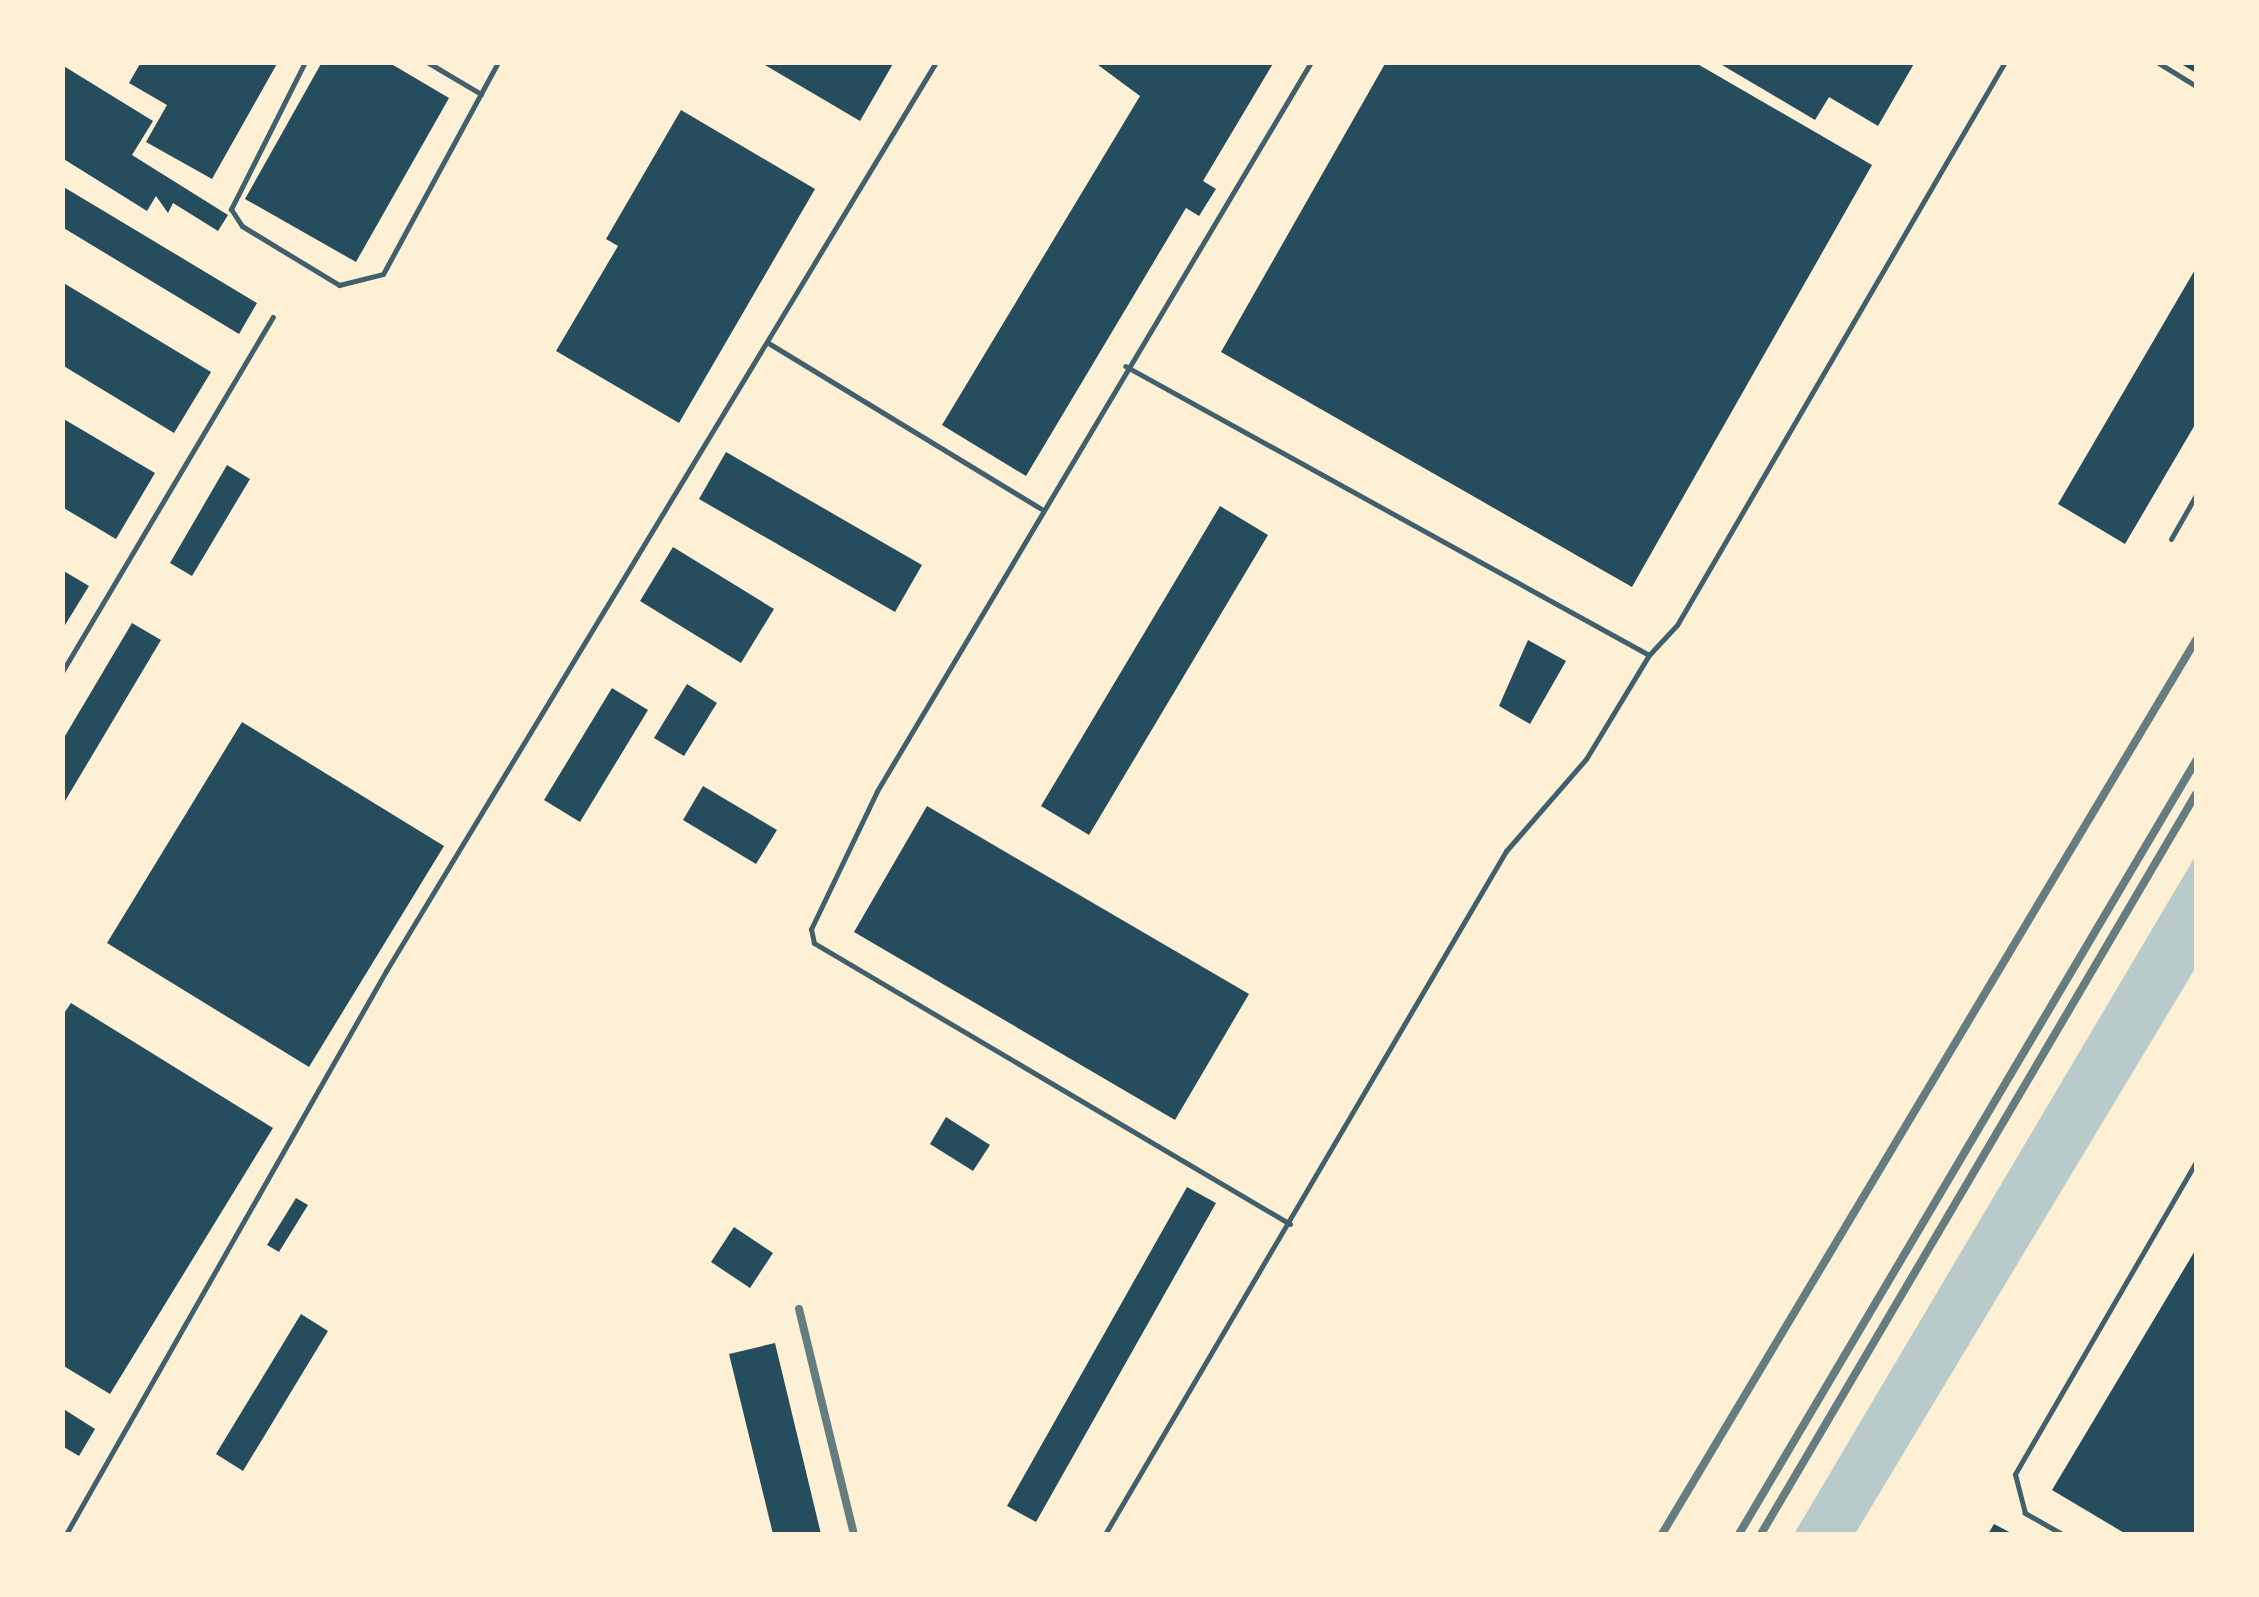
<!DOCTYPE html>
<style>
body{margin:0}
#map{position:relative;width:2259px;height:1597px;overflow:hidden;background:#fdf0d5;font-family:"Noto Sans",sans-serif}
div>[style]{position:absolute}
.green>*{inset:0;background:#b9caca}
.building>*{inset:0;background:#264d5e}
.service>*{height:5px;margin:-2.5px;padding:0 2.5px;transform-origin:2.5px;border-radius:2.5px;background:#3f606c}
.rail>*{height:8px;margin:-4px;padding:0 4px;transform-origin:4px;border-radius:4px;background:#657d81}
span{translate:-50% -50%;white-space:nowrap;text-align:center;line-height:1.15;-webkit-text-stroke:9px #fdf0d5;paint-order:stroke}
.frame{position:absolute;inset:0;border:65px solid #fdf0d5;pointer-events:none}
</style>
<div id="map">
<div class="green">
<i style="clip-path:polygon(2196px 855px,2196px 967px,1855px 1534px,1794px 1534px)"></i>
</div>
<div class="building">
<i style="clip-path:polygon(141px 62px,278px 62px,212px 179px,146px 142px,167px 105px,129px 83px)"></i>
<i style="clip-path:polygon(322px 62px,388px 62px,449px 98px,356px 262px,245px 199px)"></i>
<i style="clip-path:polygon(760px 62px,894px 62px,860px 121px)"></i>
<i style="clip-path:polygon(1094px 62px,1274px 62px,1203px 181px,1216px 189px,1199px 216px,1186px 208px,1026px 476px,942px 425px,1140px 96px)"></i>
<i style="clip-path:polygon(1386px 62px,1694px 62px,1872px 165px,1632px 587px,1221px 352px)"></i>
<i style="clip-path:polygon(1717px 62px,1915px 62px,1878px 126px,1829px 97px,1815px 120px)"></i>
<i style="clip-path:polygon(2178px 62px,2196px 62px,2196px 73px)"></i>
<i style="clip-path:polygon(62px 65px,153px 121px,132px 155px,228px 215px,218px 231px,173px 203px,168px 213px,156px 196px,147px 211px,62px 158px)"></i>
<i style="clip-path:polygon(681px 110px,815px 189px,679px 423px,556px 351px,618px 246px,606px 239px)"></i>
<i style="clip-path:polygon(62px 186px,257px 303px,239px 334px,62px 227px)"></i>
<i style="clip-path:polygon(2196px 268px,2196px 423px,2125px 544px,2058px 504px)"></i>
<i style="clip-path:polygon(62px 282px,211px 372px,174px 433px,62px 365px)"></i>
<i style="clip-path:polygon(62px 418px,155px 473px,116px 539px,62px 507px)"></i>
<i style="clip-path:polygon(726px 452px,922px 565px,895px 612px,699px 499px)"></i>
<i style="clip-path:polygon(227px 465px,250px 479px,192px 576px,170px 563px)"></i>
<i style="clip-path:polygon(1220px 506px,1268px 535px,1089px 835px,1041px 806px)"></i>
<i style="clip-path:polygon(673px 547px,774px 609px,741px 663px,640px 601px)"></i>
<i style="clip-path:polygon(62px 570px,89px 586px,62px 630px)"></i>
<i style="clip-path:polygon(132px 623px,161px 640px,62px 806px,62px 741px)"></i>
<i style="clip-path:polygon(1528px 640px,1566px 661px,1530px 724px,1499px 706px)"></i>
<i style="clip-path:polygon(687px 684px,717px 703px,684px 756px,654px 738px)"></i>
<i style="clip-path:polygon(612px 688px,648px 710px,580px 822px,544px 800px)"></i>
<i style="clip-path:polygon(242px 722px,444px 846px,309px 1067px,107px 943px)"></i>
<i style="clip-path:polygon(703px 786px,777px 830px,756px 864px,683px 820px)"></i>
<i style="clip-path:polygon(927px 806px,1249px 994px,1175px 1120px,854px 932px)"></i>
<i style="clip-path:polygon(71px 1003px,273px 1128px,110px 1394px,62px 1365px,62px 1016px)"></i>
<i style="clip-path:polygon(946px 1117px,990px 1145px,973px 1171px,930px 1144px)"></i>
<i style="clip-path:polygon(1187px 1187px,1216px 1203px,1036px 1522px,1007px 1506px)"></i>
<i style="clip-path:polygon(296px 1198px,308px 1205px,279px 1252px,267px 1245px)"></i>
<i style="clip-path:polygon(734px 1227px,773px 1253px,750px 1288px,711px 1262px)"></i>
<i style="clip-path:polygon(2196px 1249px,2196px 1534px,2126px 1534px,2052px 1490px)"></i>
<i style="clip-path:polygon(301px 1314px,328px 1331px,243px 1471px,216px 1454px)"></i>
<i style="clip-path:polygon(775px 1343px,821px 1534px,773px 1534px,729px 1354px)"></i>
<i style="clip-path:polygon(62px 1408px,95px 1429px,79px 1456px,62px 1446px)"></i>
<i style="clip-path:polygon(1994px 1524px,2013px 1534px,1988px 1534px)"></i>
</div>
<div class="service">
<i style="left:305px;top:62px;width:165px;rotate:116.7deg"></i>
<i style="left:231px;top:209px;width:20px;rotate:57deg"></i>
<i style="left:242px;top:226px;width:114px;rotate:31.3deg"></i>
<i style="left:339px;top:285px;width:45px;rotate:-14deg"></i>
<i style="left:383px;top:274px;width:241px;rotate:-61.5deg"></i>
<i style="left:427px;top:62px;width:63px;rotate:30.7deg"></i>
<i style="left:2157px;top:62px;width:46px;rotate:31.6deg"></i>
<i style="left:770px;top:344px;width:317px;rotate:31.3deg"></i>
<i style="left:2171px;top:539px;width:51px;rotate:-60.4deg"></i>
<i style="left:1649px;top:655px;width:41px;rotate:-47deg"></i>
<i style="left:1677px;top:625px;width:652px;rotate:-59.78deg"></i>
<i style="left:62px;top:672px;width:413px;rotate:-59.3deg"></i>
<i style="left:1290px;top:1224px;width:553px;rotate:-149.45deg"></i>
<i style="left:814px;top:943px;width:14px;rotate:-102deg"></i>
<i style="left:811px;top:929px;width:153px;rotate:-64.4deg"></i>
<i style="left:877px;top:791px;width:848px;rotate:-59.23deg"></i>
<i style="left:66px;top:1534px;width:648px;rotate:-60.39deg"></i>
<i style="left:386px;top:971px;width:1062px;rotate:-58.82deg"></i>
<i style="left:1105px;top:1534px;width:792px;rotate:-59.58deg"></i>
<i style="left:1506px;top:851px;width:122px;rotate:-49deg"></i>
<i style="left:1586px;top:759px;width:122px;rotate:-58.8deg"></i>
<i style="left:1649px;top:655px;width:598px;rotate:-151.12deg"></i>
<i style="left:2062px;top:1534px;width:43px;rotate:-150.4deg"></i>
<i style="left:2025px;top:1513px;width:40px;rotate:-104.4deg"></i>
<i style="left:2015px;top:1474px;width:361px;rotate:-59.9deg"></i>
</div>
<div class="rail">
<i style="left:799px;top:1309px;width:232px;rotate:76.3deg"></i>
<i style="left:1662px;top:1534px;width:1041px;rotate:-59.15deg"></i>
<i style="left:1739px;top:1534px;width:898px;rotate:-59.41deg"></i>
<i style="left:1761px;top:1534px;width:858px;rotate:-59.55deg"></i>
</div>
<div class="frame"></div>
</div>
